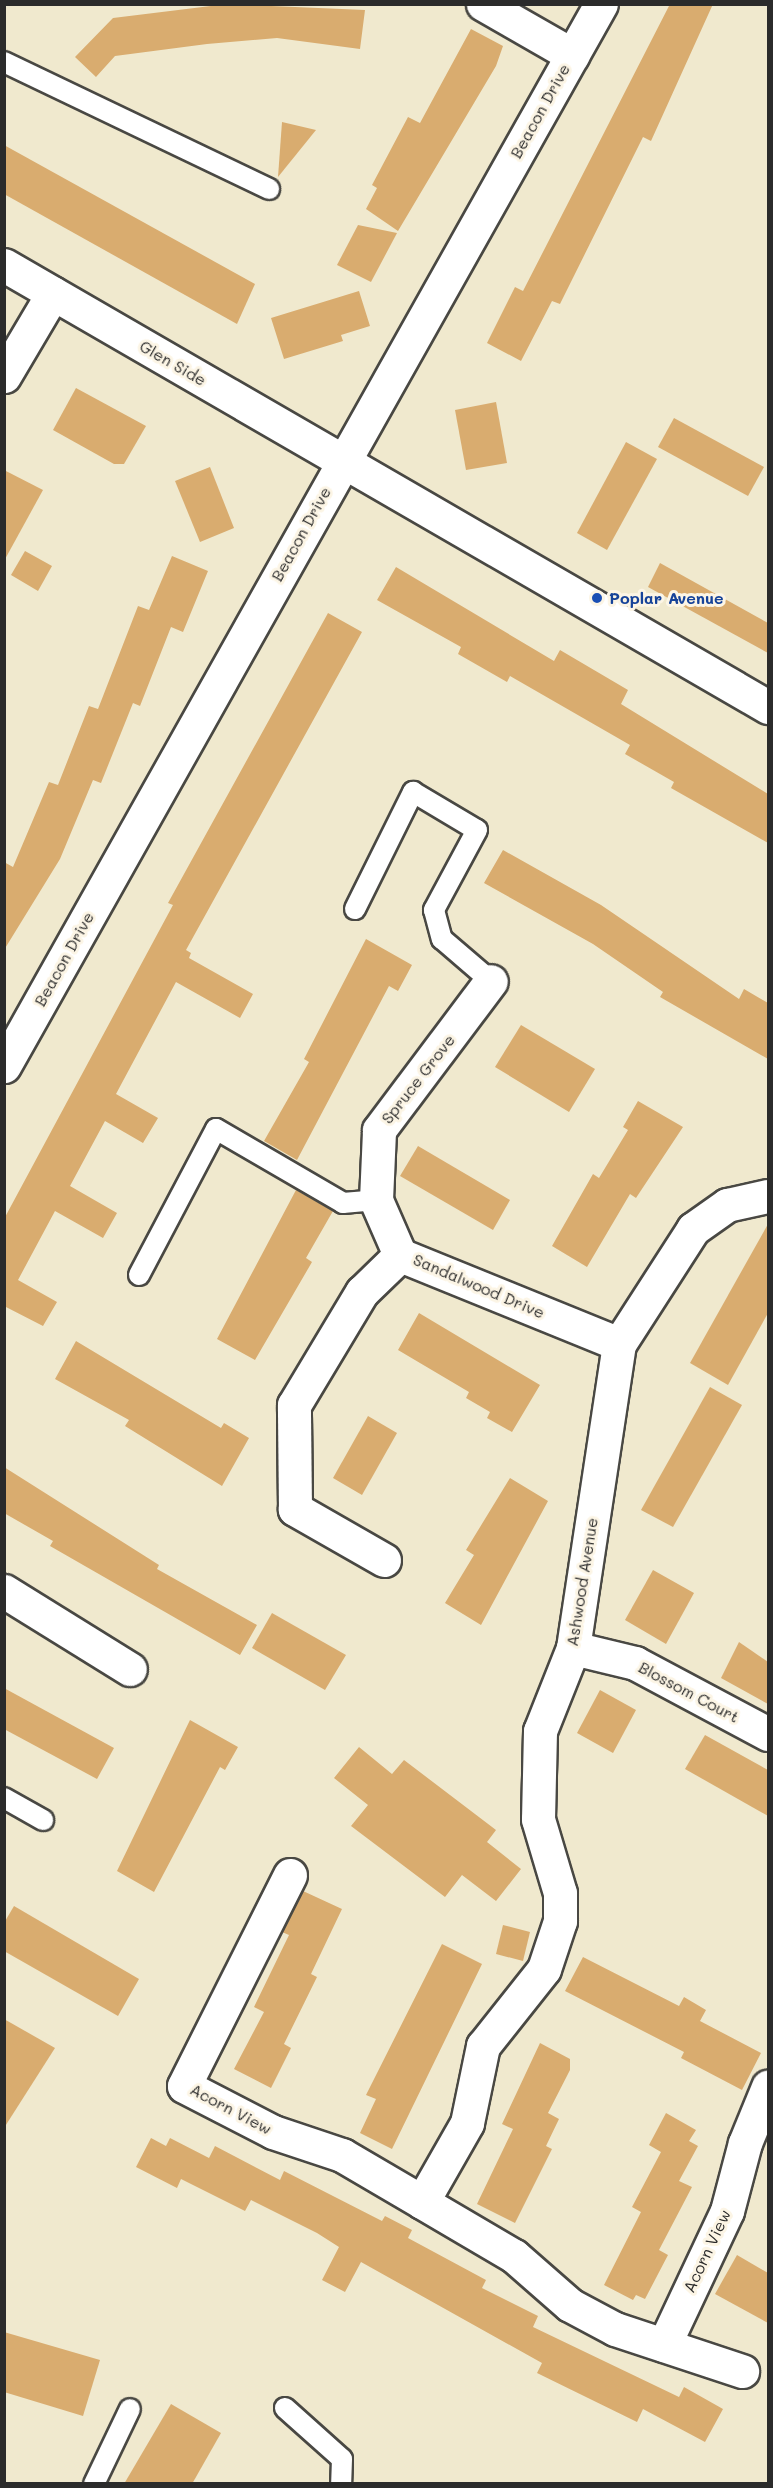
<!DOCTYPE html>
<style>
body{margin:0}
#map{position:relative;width:773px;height:2488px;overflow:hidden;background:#f0e9ce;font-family:Mali,sans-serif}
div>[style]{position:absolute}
.building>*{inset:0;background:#d9ac6f}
.roads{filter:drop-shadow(2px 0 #494843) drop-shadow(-2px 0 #494843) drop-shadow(0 2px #494843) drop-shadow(0 -2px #494843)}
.service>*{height:20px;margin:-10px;padding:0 10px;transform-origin:10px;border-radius:10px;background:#fff}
.minor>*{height:33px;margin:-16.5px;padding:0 16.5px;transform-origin:16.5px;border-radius:16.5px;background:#fff}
.dots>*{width:16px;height:16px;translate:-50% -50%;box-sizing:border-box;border:3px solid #fcf5e5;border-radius:50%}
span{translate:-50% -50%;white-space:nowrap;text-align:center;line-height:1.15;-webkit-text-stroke:6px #fcf5e5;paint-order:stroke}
.street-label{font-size:16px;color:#2b2b2b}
.transit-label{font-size:16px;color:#164399;font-weight:700}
.left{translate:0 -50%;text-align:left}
.frame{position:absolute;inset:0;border:6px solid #2b2b2b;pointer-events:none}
</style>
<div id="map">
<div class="building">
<i style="clip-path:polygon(227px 4px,365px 10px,360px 49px,277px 38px,207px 44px,115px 56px,96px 77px,75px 57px,113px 18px)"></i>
<i style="clip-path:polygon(670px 4px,713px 4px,651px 141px,643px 137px,560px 304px,552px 301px,521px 361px,487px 343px,515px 287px,523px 291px)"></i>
<i style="clip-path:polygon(471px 29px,503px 46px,496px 66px,398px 231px,366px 209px,377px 188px,372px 185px,408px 117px,420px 123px)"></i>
<i style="clip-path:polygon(282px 122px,316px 130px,278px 177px)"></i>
<i style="clip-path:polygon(4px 145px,255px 284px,237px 324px,4px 194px)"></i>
<i style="clip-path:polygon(358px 225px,397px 233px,371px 282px,337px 265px)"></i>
<i style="clip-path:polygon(359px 291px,370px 326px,341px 335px,343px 341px,284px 359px,271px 318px)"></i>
<i style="clip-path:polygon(76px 388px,146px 426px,124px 464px,114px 464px,53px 430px)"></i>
<i style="clip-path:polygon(496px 402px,507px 463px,466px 470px,455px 410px)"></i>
<i style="clip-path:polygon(674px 418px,764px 467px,748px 496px,658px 447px)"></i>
<i style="clip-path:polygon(626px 442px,657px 459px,607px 550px,577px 533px)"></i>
<i style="clip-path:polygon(210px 467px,234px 528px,200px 542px,175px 481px)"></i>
<i style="clip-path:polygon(4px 470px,43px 490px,4px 561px)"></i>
<i style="clip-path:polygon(25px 551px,52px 566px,38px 591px,11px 575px)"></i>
<i style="clip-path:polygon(172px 556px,208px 571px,183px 632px,171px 627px,140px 706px,133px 703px,101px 783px,93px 780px,60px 859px,4px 950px,4px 862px,13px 867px,49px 782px,58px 785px,89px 706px,98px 709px,138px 606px,149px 610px)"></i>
<i style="clip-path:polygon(660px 563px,768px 623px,768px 653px,648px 587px)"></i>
<i style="clip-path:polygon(396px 567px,554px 661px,560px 650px,628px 690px,621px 704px,768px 794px,768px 843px,671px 788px,674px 782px,625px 754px,630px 745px,510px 676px,507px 682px,458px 654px,461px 647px,377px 600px)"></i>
<i style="clip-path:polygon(328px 613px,362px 632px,186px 950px,191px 953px,189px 958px,253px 994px,240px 1018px,176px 982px,116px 1094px,158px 1118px,143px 1143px,105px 1121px,70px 1186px,117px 1213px,103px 1238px,55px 1211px,18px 1280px,57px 1302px,43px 1326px,4px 1306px,4px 1219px,173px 905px,168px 903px)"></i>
<i style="clip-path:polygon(503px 850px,601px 905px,739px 999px,744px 989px,768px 1003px,768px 1059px,660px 997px,663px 992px,593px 944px,484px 883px)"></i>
<i style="clip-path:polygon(366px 939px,412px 965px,398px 991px,389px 986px,297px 1160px,264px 1141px,309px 1062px,304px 1059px)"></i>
<i style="clip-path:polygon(521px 1025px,595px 1069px,569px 1112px,495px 1067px)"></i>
<i style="clip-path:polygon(638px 1101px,683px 1127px,636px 1198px,630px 1194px,587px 1267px,552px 1246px,593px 1174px,599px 1178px,628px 1130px,623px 1127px)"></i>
<i style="clip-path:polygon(418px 1146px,510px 1200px,493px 1230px,400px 1176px)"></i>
<i style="clip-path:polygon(296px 1190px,333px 1211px,306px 1258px,312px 1262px,255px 1360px,217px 1339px)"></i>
<i style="clip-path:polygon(768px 1224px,768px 1313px,728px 1385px,690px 1363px)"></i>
<i style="clip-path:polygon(419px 1313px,540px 1385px,512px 1432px,487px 1418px,490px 1412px,466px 1398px,469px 1392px,398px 1350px)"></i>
<i style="clip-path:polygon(76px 1341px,221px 1428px,224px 1423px,249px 1438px,222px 1486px,125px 1426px,129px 1420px,55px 1379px)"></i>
<i style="clip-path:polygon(710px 1387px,742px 1405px,673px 1527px,641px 1510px)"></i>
<i style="clip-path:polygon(368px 1416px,397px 1433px,362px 1495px,333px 1478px)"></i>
<i style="clip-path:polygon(4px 1467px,159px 1565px,157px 1569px,257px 1625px,240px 1655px,50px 1546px,53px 1541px,4px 1513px)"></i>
<i style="clip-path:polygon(510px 1478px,548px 1501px,481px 1625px,445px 1603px,474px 1555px,466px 1550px)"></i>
<i style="clip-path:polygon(653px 1570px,694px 1593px,666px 1644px,625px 1620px)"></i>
<i style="clip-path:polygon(272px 1613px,346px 1655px,325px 1690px,252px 1648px)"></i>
<i style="clip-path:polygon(739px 1642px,768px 1662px,768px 1704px,721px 1678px)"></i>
<i style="clip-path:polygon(4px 1688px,114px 1748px,97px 1779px,4px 1729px)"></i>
<i style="clip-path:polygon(600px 1690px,636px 1710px,613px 1753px,577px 1733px)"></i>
<i style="clip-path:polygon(190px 1720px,238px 1747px,225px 1770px,220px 1767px,154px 1892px,117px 1871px)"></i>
<i style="clip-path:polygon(705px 1735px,768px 1770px,768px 1816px,685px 1769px)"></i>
<i style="clip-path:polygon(359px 1747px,392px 1774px,404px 1760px,496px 1830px,487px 1842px,521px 1869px,496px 1901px,462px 1875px,445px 1897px,351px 1826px,368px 1805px,334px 1778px)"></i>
<i style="clip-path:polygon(303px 1891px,342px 1909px,311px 1974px,317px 1977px,284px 2044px,291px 2048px,271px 2088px,234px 2069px,264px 2012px,254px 2007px,289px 1935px,282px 1932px)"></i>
<i style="clip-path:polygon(14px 1906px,139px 1979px,118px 2016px,4px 1951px,4px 1923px)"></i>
<i style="clip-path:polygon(503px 1925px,530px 1932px,523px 1961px,496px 1954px)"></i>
<i style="clip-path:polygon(442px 1944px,482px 1964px,392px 2149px,360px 2133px,376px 2099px,366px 2095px)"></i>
<i style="clip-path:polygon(583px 1957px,679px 2006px,684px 1997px,706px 2010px,700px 2021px,761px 2053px,742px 2090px,681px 2058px,684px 2052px,565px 1991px)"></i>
<i style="clip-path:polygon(4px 2019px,55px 2048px,4px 2128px)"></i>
<i style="clip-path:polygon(540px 2043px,570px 2059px,570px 2070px,548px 2113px,559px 2119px,546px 2146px,552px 2149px,515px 2223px,477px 2204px,513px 2129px,502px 2124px)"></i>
<i style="clip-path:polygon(666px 2113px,696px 2130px,689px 2141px,698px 2146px,679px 2181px,692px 2187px,659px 2250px,668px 2255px,645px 2299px,636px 2295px,633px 2300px,604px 2285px,641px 2212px,632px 2207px,661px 2152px,649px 2145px)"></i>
<i style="clip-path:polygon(151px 2138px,166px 2146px,170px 2138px,209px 2158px,215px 2146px,280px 2180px,284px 2171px,382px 2221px,385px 2216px,412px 2230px,408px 2238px,486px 2280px,482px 2288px,538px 2316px,533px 2327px,679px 2397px,684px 2387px,723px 2409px,705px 2442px,643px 2409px,637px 2422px,537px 2373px,542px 2363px,361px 2262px,345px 2292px,322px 2280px,339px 2247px,317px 2233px,251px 2200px,245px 2211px,181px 2179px,177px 2188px,136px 2167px)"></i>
<i style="clip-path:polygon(737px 2255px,768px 2273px,768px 2323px,715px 2294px)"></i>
<i style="clip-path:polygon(4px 2332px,100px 2360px,83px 2416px,4px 2392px)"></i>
<i style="clip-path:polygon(171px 2404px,221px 2433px,192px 2484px,124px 2484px)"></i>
</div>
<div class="roads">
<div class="service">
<i style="left:4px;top:62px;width:294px;rotate:25.6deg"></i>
<i style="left:355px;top:909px;width:131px;rotate:-63.6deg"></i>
<i style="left:413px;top:792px;width:74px;rotate:30.7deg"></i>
<i style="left:477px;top:830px;width:91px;rotate:118.3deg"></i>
<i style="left:434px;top:910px;width:30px;rotate:75deg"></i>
<i style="left:442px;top:939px;width:65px;rotate:40.6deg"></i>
<i style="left:139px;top:1275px;width:165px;rotate:-62.2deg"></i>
<i style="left:216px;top:1129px;width:147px;rotate:30.2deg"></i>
<i style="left:343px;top:1203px;width:33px;rotate:-5deg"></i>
<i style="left:4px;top:1798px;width:45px;rotate:29.4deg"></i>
<i style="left:285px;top:2408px;width:76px;rotate:41.8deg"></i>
<i style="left:342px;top:2459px;width:25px;rotate:92deg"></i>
<i style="left:94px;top:2484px;width:83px;rotate:-64.4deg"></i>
</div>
<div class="minor">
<i style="left:483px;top:4px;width:103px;rotate:29.8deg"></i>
<i style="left:4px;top:265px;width:883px;rotate:30.05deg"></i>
<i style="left:4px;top:376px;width:96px;rotate:-59.4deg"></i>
<i style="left:4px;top:1066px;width:1218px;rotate:-60.66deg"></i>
<i style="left:400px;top:1255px;width:60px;rotate:-113.6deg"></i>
<i style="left:376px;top:1200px;width:70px;rotate:-87.5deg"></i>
<i style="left:379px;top:1130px;width:186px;rotate:-53.1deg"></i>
<i style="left:384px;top:1560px;width:103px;rotate:-150.2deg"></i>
<i style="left:295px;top:1509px;width:104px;rotate:-90.6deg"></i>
<i style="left:294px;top:1405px;width:132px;rotate:-59deg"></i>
<i style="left:362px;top:1292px;width:53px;rotate:-44.2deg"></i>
<i style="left:400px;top:1255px;width:236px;rotate:22.1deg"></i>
<i style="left:4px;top:1591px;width:148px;rotate:31.8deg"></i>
<i style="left:573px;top:1648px;width:64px;rotate:13.6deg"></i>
<i style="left:635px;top:1663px;width:151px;rotate:28.1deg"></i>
<i style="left:290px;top:1875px;width:236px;rotate:116.7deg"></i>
<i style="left:184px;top:2086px;width:100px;rotate:27.3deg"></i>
<i style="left:273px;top:2132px;width:73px;rotate:18.4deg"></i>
<i style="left:342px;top:2155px;width:93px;rotate:30.4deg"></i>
<i style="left:422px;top:2202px;width:91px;rotate:-60.3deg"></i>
<i style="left:467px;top:2123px;width:79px;rotate:-78.3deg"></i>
<i style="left:483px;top:2046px;width:98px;rotate:-51.6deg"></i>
<i style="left:544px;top:1969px;width:51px;rotate:-71.6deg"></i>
<i style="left:560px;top:1921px;width:28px;rotate:-90deg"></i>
<i style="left:560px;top:1893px;width:77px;rotate:-106.6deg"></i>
<i style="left:538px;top:1819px;width:88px;rotate:-88.7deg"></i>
<i style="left:540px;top:1731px;width:89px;rotate:-68.3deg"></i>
<i style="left:573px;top:1648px;width:307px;rotate:-81.4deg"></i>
<i style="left:619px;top:1344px;width:137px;rotate:-57.2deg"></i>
<i style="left:693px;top:1229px;width:42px;rotate:-35.2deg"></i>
<i style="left:727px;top:1205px;width:42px;rotate:-12.4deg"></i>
<i style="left:422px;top:2202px;width:107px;rotate:30.4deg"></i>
<i style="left:514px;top:2256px;width:74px;rotate:41.2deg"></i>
<i style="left:570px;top:2305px;width:51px;rotate:28.1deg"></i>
<i style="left:615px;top:2329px;width:134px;rotate:18.3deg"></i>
<i style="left:664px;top:2345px;width:148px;rotate:-64.8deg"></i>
<i style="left:727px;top:2211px;width:70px;rotate:-75.2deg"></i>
<i style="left:745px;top:2143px;width:61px;rotate:-67.7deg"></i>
</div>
</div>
<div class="dots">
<i style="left:597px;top:598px;background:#1a4fb4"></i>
</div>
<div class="street-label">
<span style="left:540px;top:111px;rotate:-61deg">Beacon Drive</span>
<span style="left:173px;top:363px;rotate:30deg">Glen Side</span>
<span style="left:301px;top:534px;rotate:-61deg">Beacon Drive</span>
<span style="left:64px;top:959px;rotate:-61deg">Beacon Drive</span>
<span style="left:418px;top:1079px;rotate:-52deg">Spruce Grove</span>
<span style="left:479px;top:1286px;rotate:23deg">Sandalwood Drive</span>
<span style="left:582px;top:1582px;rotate:-81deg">Ashwood Avenue</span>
<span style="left:689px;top:1692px;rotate:28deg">Blossom Court</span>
<span style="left:231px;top:2109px;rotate:28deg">Acorn View</span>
<span style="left:707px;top:2251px;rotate:-65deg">Acorn View</span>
</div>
<div class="transit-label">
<span class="left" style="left:609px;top:598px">Poplar Avenue</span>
</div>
<div class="frame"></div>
</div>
